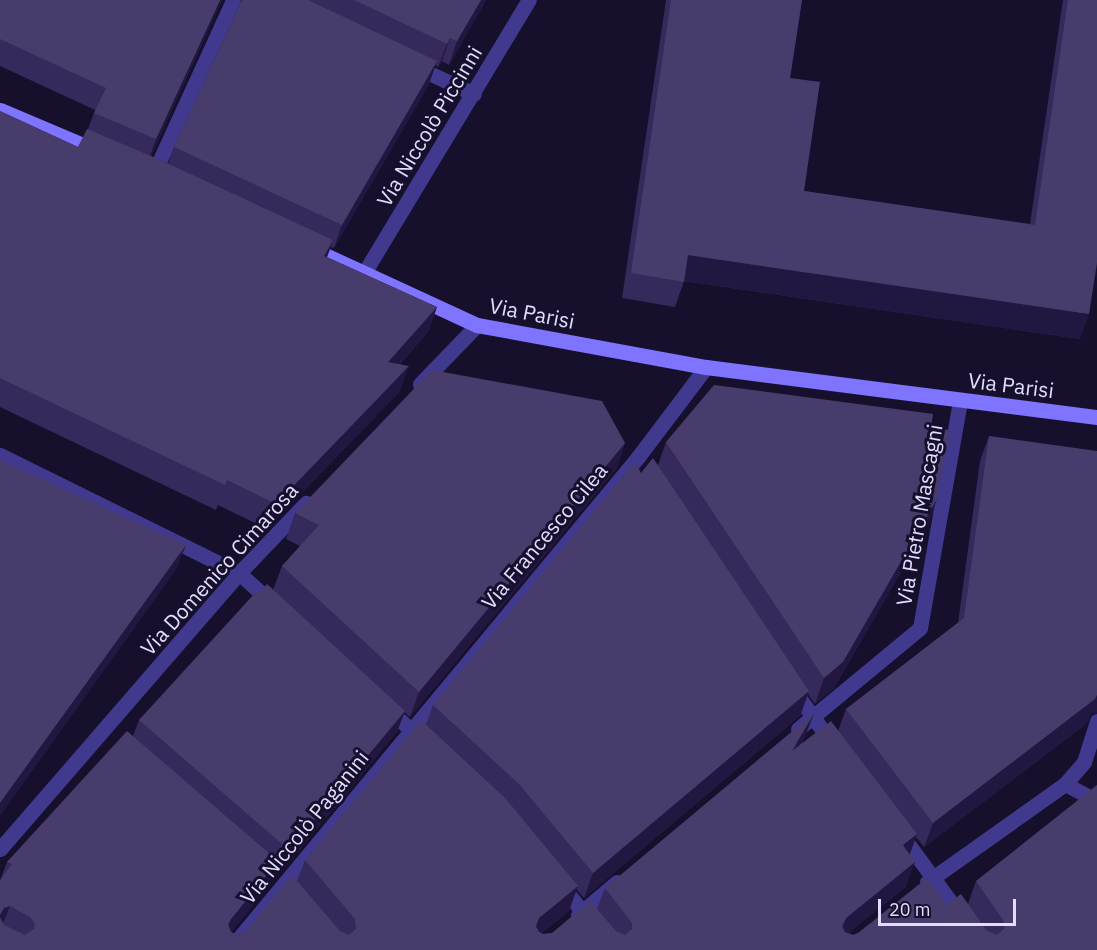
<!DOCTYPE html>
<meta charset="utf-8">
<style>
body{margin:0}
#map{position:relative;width:1097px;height:950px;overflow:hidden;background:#17102d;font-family:"IBM Plex Sans",sans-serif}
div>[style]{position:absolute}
.lane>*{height:15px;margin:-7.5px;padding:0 7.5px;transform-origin:7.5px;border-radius:7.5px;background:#41398e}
.street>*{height:15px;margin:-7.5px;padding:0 7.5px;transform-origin:7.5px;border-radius:7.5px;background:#41398e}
.secondary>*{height:15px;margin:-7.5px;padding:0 7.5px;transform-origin:7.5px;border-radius:7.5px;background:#7f74ff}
.wall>*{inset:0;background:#36295b}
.shaded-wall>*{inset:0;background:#221741}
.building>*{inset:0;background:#483c6d}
span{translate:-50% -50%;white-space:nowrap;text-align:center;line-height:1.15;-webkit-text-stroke:6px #17102d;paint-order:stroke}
.street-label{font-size:21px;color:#e2ddff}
.scale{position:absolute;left:878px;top:899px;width:138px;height:27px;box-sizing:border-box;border:3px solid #e2ddff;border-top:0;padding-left:8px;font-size:18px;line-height:21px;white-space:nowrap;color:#e2ddff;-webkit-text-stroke:4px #17102d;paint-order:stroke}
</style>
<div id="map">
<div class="lane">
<i style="left:1065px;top:784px;width:36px;rotate:28deg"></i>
</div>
<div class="street">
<i style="left:414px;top:66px;width:66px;rotate:25deg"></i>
<i style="left:153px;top:175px;width:192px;rotate:-65.4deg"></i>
<i style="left:364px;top:273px;width:319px;rotate:-58.9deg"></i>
<i style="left:420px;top:384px;width:82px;rotate:-46deg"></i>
<i style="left:0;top:455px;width:267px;rotate:26.3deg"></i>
<i style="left:239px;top:573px;width:49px;rotate:42.5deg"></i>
<i style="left:793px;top:689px;width:69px;rotate:54.5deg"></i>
<i style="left:388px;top:709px;width:50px;rotate:42.6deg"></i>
<i style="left:798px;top:729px;width:158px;rotate:-39.6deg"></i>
<i style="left:920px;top:628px;width:231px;rotate:-80deg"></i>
<i style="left:900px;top:833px;width:145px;rotate:53.7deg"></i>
<i style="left:0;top:849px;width:365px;rotate:-49.1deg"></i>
<i style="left:239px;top:573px;width:97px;rotate:-46.3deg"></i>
<i style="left:927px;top:882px;width:169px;rotate:-35.4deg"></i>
<i style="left:1065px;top:784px;width:29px;rotate:-49deg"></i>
<i style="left:1084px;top:762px;width:43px;rotate:-72.4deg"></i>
<i style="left:560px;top:884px;width:85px;rotate:50.7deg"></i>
<i style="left:578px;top:915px;width:51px;rotate:-40.2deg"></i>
<i style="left:229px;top:950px;width:641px;rotate:-50.32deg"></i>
<i style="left:638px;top:457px;width:113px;rotate:-52.9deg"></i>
</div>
<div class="secondary">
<i style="left:0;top:110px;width:105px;rotate:22.9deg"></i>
<i style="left:310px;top:248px;width:184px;rotate:24.8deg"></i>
<i style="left:477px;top:325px;width:233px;rotate:10.4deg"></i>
<i style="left:706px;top:367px;width:394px;rotate:7.3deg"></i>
</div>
<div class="wall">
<i style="clip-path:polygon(0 0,222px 0,151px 156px,168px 164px,174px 147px,242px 0,486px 0,449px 65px,442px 61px,438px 67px,435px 65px,429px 84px,334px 248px,331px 247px,327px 257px,437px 307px,428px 332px,400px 364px,400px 391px,267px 529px,218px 505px,216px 510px,0 407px,0 111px,78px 147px,88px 129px,95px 110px,0 66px)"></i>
<i style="clip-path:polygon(666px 0,802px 0,790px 78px,804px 191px,1030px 224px,1063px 0,1097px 0,1080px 339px,684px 281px,675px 307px,622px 298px)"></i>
<i style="clip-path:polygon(931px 428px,928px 525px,834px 688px,815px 704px,808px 694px,800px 716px,584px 898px,576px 889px,569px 911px,542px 933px,543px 934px,552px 933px,597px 909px,605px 888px,805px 737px,801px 743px,838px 731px,846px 709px,958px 623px,980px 461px,989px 436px,1091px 713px,1086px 724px,924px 847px,916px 837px,910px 854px,906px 887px,848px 933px,853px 935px,946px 905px,968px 904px,976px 881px,1097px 950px,0 950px,1px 878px,7px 862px,133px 736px,139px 720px,260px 593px,273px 590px,282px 566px,300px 546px,286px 539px,295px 513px,625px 443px,616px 469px,410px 717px,404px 712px,397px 732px,282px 871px,276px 867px,269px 886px,231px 932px,237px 935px,246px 931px,297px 881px,305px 860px,426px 725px,433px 705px,641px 473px,658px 465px,666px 442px)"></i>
</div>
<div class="shaded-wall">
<i style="clip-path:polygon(220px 0,222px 0,148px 162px,156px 139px)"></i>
<i style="clip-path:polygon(481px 0,486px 0,449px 65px,457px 41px)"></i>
<i style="clip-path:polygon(450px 38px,442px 61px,438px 67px,447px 44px)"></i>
<i style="clip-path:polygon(437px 61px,429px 84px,334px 248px,342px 225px)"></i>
<i style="clip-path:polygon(333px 240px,324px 265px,324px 256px)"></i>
<i style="clip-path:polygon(688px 255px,1089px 314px,1080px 339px,678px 280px)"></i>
<i style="clip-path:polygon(437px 307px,428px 332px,379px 387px,388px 362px)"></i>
<i style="clip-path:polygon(409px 366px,400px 391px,267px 529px,276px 504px)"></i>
<i style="clip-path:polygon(625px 443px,616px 469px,410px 717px,419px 692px)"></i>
<i style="clip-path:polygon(937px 499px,928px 525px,834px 688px,815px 704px,824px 678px)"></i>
<i style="clip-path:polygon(186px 545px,176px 570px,0 816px,0 803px)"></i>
<i style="clip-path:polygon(809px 691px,800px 716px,584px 898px,593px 873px)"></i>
<i style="clip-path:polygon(1097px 695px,1097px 713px,1091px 713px,1086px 724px,924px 847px,933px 823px)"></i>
<i style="clip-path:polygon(405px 711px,397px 732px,282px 871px,289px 850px)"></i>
<i style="clip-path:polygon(814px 713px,805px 737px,783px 776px,792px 751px)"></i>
<i style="clip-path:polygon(917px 834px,908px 859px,903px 845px)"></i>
<i style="clip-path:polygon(278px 861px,269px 886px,221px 944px,231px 919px)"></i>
<i style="clip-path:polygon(915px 862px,906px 887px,837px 942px,846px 918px)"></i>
<i style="clip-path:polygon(578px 886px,569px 911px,530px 943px,539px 918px)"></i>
<i style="clip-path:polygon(10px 906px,0 931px,0 915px,4px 908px)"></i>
</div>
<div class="building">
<i style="clip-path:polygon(0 0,220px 0,156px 139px,94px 113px,106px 88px,0 39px)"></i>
<i style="clip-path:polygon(242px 0,308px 0,437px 61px,342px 225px,174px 147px)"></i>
<i style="clip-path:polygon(354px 0,481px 0,457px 41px,450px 38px,447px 44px)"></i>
<i style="clip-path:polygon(671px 0,802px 0,790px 78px,820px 82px,804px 191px,1035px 225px,1068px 0,1097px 0,1097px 263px,1089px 314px,688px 255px,684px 282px,631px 273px)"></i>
<i style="clip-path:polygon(0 111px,78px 147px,87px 129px,158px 159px,333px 240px,324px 256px,437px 307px,388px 362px,409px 366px,276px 504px,227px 480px,225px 485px,0 378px)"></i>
<i style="clip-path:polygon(432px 370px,602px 401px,625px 443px,419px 692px,282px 566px,319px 525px,295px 513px)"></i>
<i style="clip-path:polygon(714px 385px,933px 414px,931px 428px,950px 430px,937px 499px,843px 662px,824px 678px,666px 442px)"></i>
<i style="clip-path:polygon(989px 436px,1097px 451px,1097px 695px,1095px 699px,933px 823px,846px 709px,964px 618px)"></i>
<i style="clip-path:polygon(653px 458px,809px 691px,593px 873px,519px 784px,433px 705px,635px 462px,641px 473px)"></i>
<i style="clip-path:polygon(0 460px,186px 545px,0 803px)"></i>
<i style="clip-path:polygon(267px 584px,405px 711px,289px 850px,139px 720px,257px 591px,260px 593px)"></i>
<i style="clip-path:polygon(814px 713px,792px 751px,831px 721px,917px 834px,903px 845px,915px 862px,846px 918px,842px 926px,845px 932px,853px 935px,858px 933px,927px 878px,946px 905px,961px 894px,987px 931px,997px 935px,1004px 929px,1003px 920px,976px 881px,1097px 785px,1097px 950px,0 950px,0 917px,4px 925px,25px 935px,34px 929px,35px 924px,30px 917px,10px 906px,4px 908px,0 915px,0 880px,12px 864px,7px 862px,127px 731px,278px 861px,231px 919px,228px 924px,231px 932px,237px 935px,246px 931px,292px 875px,340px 931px,349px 935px,356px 929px,355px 919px,305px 860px,421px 720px,505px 798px,578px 886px,539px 918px,536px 926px,539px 932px,543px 934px,552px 933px,590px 901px,616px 931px,625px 935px,632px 929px,632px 923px,605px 888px)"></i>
</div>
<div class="street-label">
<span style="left:429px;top:126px;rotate:-59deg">Via Niccolò Piccinni</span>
<span style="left:532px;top:313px;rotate:11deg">Via Parisi</span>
<span style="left:1011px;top:385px;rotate:7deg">Via Parisi</span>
<span style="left:919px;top:515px;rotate:-80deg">Via Pietro Mascagni</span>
<span style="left:544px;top:536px;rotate:-50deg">Via Francesco Cilea</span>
<span style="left:219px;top:569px;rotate:-48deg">Via Domenico Cimarosa</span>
<span style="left:304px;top:827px;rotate:-51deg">Via Niccolò Paganini</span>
</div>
<div class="scale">20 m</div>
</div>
